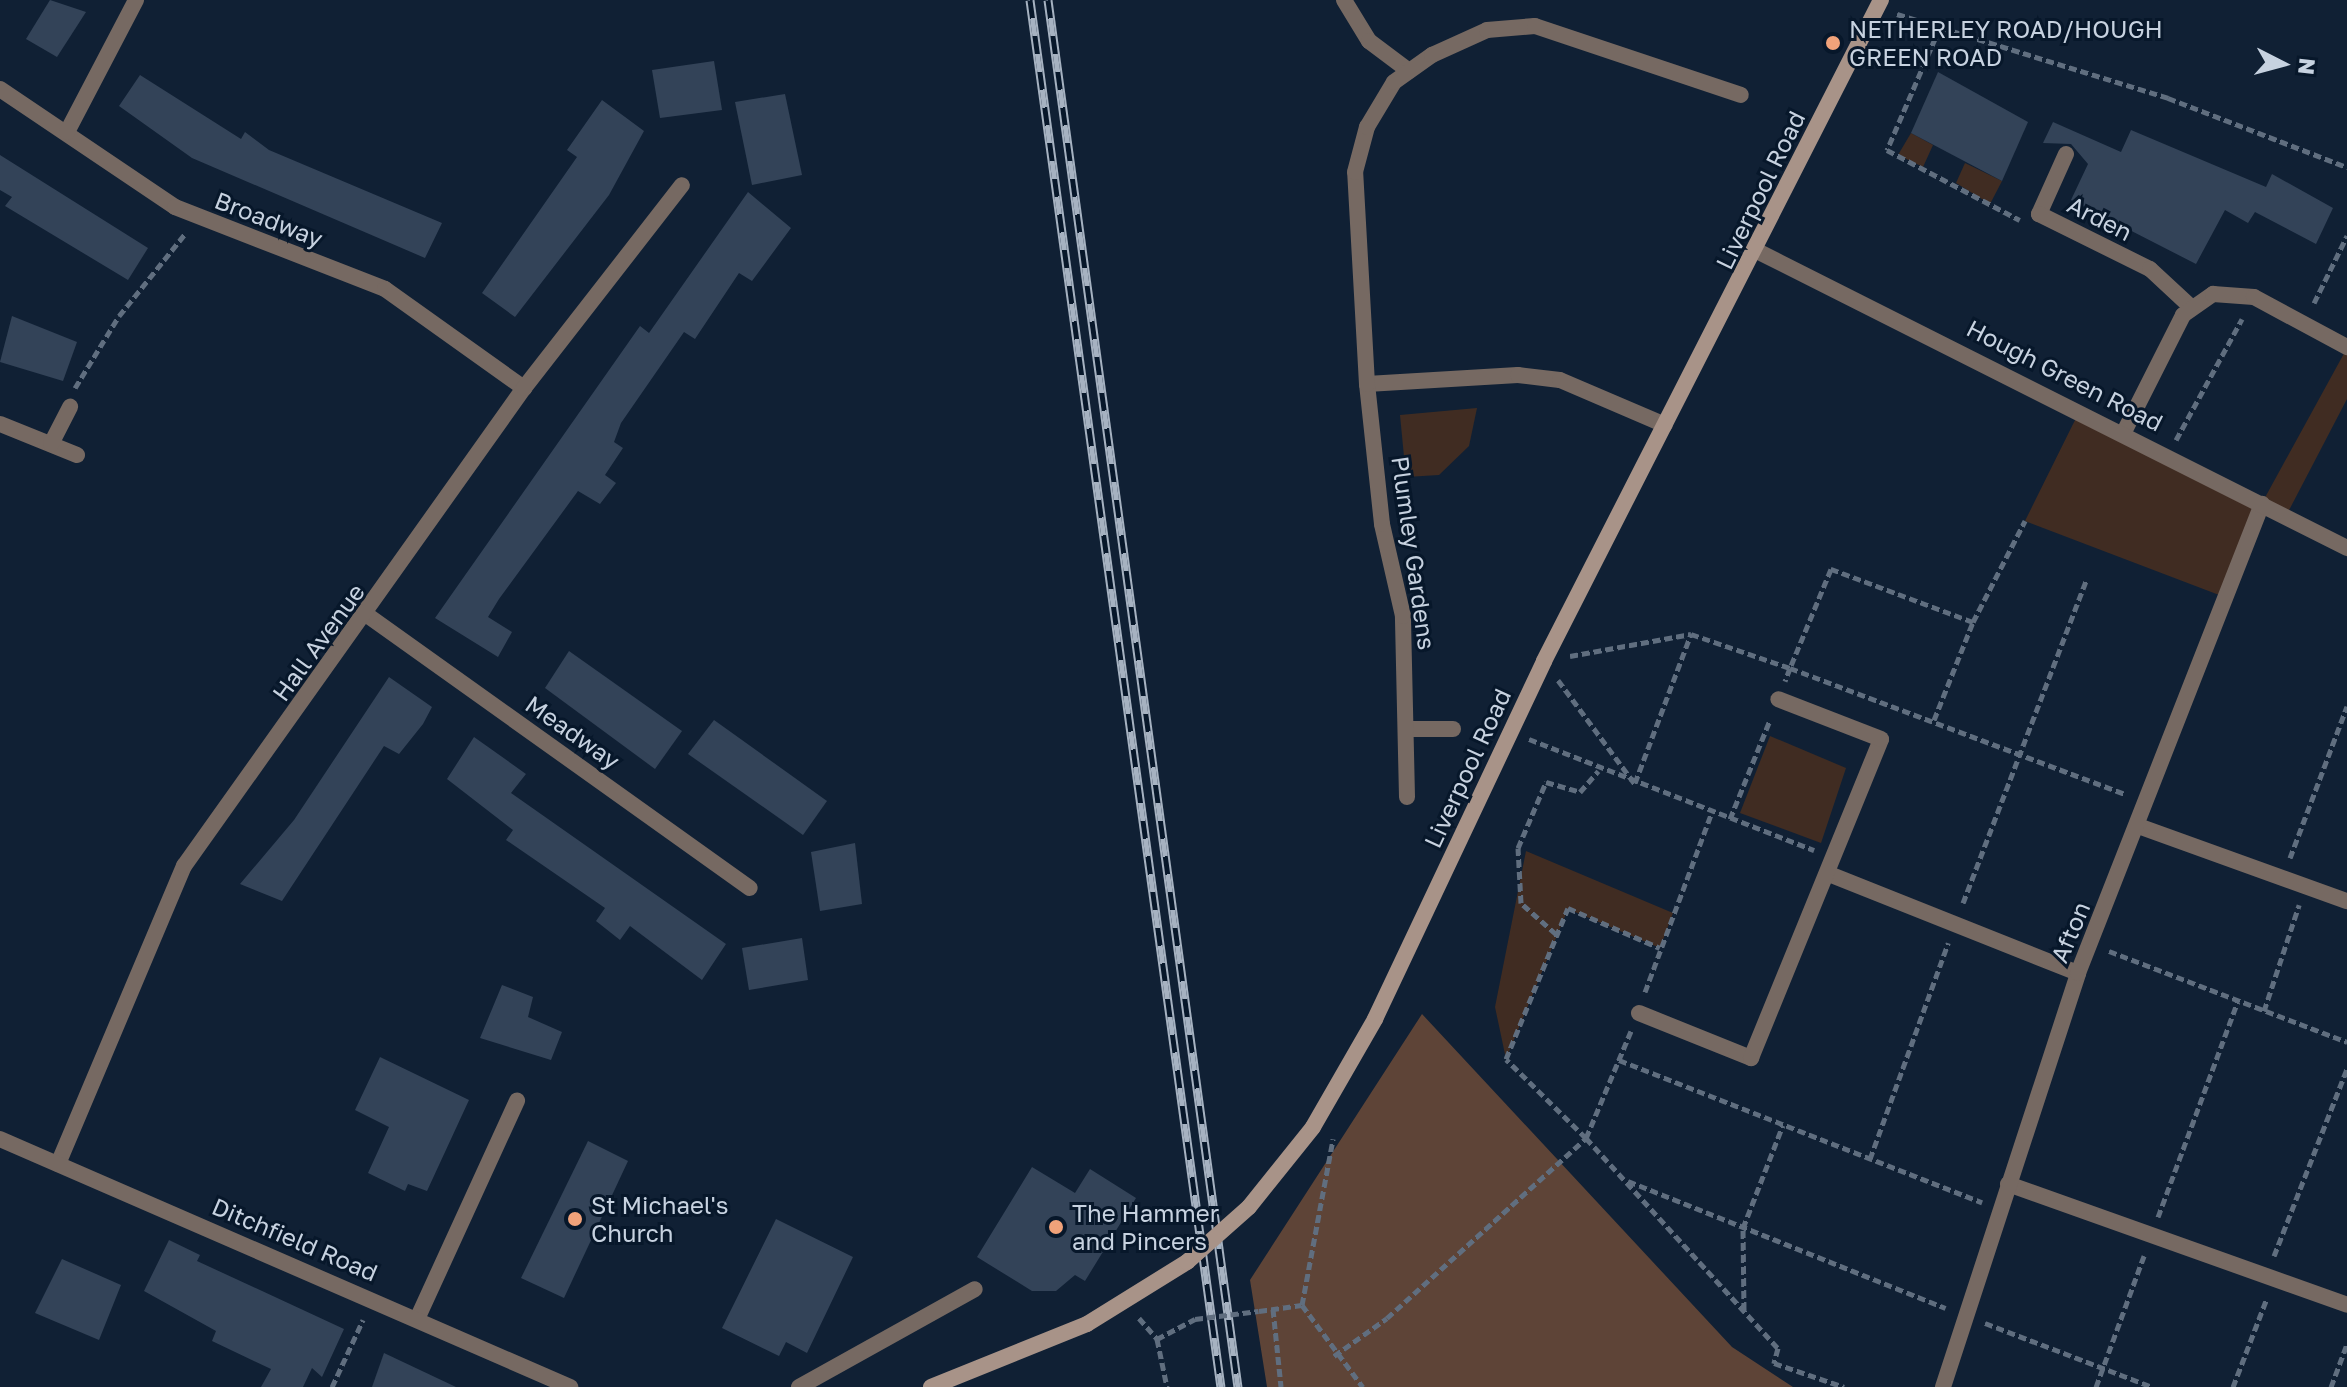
<!DOCTYPE html>
<style>
body{margin:0}
#map{position:relative;width:2347px;height:1387px;overflow:hidden;background:#102034;font-family:"Golos Text",sans-serif}
div>[style]{position:absolute}
.green>*{inset:0;background:#402c22}
.forest>*{inset:0;background:#5e4437}
.building>*{inset:0;background:#334358}
.path>*{height:5px;margin-top:-2.5px;transform-origin:0;background:repeating-linear-gradient(90deg,#606e7f 0 8px,transparent 0 12px)}
.service>*{height:16px;margin:-8px;padding:0 8px;transform-origin:8px;border-radius:8px;background:#766962}
.minor>*{height:16px;margin:-8px;padding:0 8px;transform-origin:8px;border-radius:8px;background:#766962}
.tertiary>*{height:16px;margin:-8px;padding:0 8px;transform-origin:8px;border-radius:8px;background:#766962}
.secondary>*{height:16px;margin:-8px;padding:0 8px;transform-origin:8px;border-radius:8px;background:#a89388}
.rail>*{height:9px;margin-top:-4.5px;transform-origin:0;background:repeating-linear-gradient(90deg,#07172a 0 18px,#a6b2c1 0 36px);box-sizing:border-box;border-block:2px solid #a6b2c1}
.path-bridge>*{height:5px;margin-top:-2.5px;transform-origin:0;background:repeating-linear-gradient(90deg,#606e7f 0 8px,transparent 0 12px)}
.secondary-bridge>*{height:16px;margin:-8px;padding:0 8px;transform-origin:8px;border-radius:8px;background:#a89388}
.dots>*{width:22px;height:22px;translate:-50% -50%;box-sizing:border-box;border:4px solid #07172a;border-radius:50%}
span{translate:-50% -50%;white-space:nowrap;text-align:center;line-height:1.15;-webkit-text-stroke:6px #07172a;paint-order:stroke}
.poi-label{font-size:24px;color:#c7d2e0}
.left{translate:0 -50%;text-align:left}
.street-label{font-size:24px;color:#c7d2e0}
.north{position:absolute;left:2243px;top:24px;width:80px;height:80px;-webkit-text-stroke:6px #07172a;paint-order:stroke;rotate:96deg;font-size:22px;font-weight:700;line-height:32px;text-align:center;color:#c7d2e0}
.north::after{content:'';display:block;margin:auto;width:28px;height:36px;background:#c7d2e0;clip-path:polygon(50% 0,100% 100%,50% 72%,0 100%)}
</style>
<div id="map">
<div class="green">
<i style="clip-path:polygon(1911px 133px,1933px 145px,1923px 167px,1898px 155px)"></i>
<i style="clip-path:polygon(1965px 163px,2002px 181px,1990px 204px,1956px 183px)"></i>
<i style="clip-path:polygon(2347px 348px,2347px 399px,2286px 516px,2263px 504px,2227px 598px,2025px 521px,2080px 410px,2262px 503px)"></i>
<i style="clip-path:polygon(1477px 408px,1469px 446px,1439px 475px,1406px 477px,1400px 415px)"></i>
<i style="clip-path:polygon(1770px 736px,1846px 768px,1821px 843px,1740px 813px)"></i>
<i style="clip-path:polygon(1526px 851px,1673px 913px,1660px 948px,1568px 909px,1506px 1059px,1495px 1007px)"></i>
</div>
<div class="forest">
<i style="clip-path:polygon(1422px 1014px,1732px 1347px,1793px 1387px,1267px 1387px,1250px 1280px)"></i>
</div>
<div class="building">
<i style="clip-path:polygon(50px 0,86px 12px,57px 57px,26px 39px)"></i>
<i style="clip-path:polygon(714px 61px,722px 110px,660px 118px,652px 70px)"></i>
<i style="clip-path:polygon(1938px 72px,2028px 122px,2002px 181px,1911px 133px)"></i>
<i style="clip-path:polygon(140px 75px,241px 139px,245px 132px,269px 150px,442px 223px,425px 258px,192px 158px,119px 106px)"></i>
<i style="clip-path:polygon(785px 94px,802px 175px,752px 185px,735px 102px)"></i>
<i style="clip-path:polygon(602px 100px,644px 131px,609px 195px,515px 317px,482px 293px,577px 157px,567px 150px)"></i>
<i style="clip-path:polygon(2053px 122px,2121px 152px,2131px 130px,2266px 187px,2272px 174px,2333px 208px,2316px 244px,2255px 212px,2248px 223px,2225px 210px,2196px 264px,2071px 200px,2088px 164px,2071px 144px,2043px 143px)"></i>
<i style="clip-path:polygon(0 155px,148px 248px,128px 280px,5px 206px,12px 197px,0 190px)"></i>
<i style="clip-path:polygon(748px 192px,791px 228px,752px 281px,739px 273px,695px 339px,684px 332px,621px 423px,614px 442px,623px 448px,605px 475px,616px 483px,600px 504px,578px 491px,499px 599px,488px 617px,512px 632px,498px 657px,435px 618px,640px 326px,649px 333px)"></i>
<i style="clip-path:polygon(12px 316px,77px 342px,63px 381px,0 362px)"></i>
<i style="clip-path:polygon(569px 651px,682px 731px,655px 769px,545px 688px)"></i>
<i style="clip-path:polygon(389px 677px,432px 707px,423px 724px,399px 754px,384px 746px,282px 901px,240px 884px,294px 820px)"></i>
<i style="clip-path:polygon(714px 720px,827px 801px,803px 835px,688px 754px)"></i>
<i style="clip-path:polygon(474px 737px,526px 774px,511px 793px,726px 944px,702px 980px,630px 926px,620px 940px,596px 921px,605px 908px,506px 840px,513px 830px,447px 779px)"></i>
<i style="clip-path:polygon(855px 843px,862px 904px,820px 911px,811px 852px)"></i>
<i style="clip-path:polygon(802px 938px,808px 980px,749px 990px,742px 948px)"></i>
<i style="clip-path:polygon(502px 985px,533px 997px,528px 1017px,562px 1032px,551px 1060px,480px 1038px)"></i>
<i style="clip-path:polygon(380px 1057px,469px 1100px,427px 1191px,408px 1184px,405px 1191px,368px 1173px,389px 1127px,355px 1110px)"></i>
<i style="clip-path:polygon(588px 1141px,628px 1161px,564px 1298px,521px 1278px)"></i>
<i style="clip-path:polygon(1032px 1167px,1075px 1193px,1090px 1169px,1136px 1198px,1085px 1281px,1075px 1275px,1056px 1291px,1032px 1291px,977px 1257px)"></i>
<i style="clip-path:polygon(776px 1219px,853px 1257px,807px 1353px,786px 1342px,779px 1356px,722px 1328px)"></i>
<i style="clip-path:polygon(169px 1240px,200px 1255px,197px 1261px,344px 1329px,322px 1377px,312px 1368px,303px 1387px,261px 1387px,271px 1369px,212px 1341px,216px 1331px,144px 1291px)"></i>
<i style="clip-path:polygon(62px 1259px,121px 1285px,99px 1340px,35px 1313px)"></i>
<i style="clip-path:polygon(384px 1353px,456px 1387px,372px 1387px)"></i>
</div>
<div class="path">
<i style="left:1897px;top:14px;width:284px;rotate:17.2deg"></i>
<i style="left:2168px;top:98px;width:192px;rotate:21.1deg"></i>
<i style="left:1940px;top:27px;width:134px;rotate:113.3deg"></i>
<i style="left:1887px;top:150px;width:150px;rotate:27.8deg"></i>
<i style="left:2314px;top:303px;width:75px;rotate:-63.8deg"></i>
<i style="left:75px;top:388px;width:84px;rotate:-58.6deg"></i>
<i style="left:119px;top:316px;width:105px;rotate:-51.2deg"></i>
<i style="left:2176px;top:440px;width:138px;rotate:-61.4deg"></i>
<i style="left:1973px;top:622px;width:152px;rotate:-159.5deg"></i>
<i style="left:1831px;top:569px;width:107px;rotate:112.5deg"></i>
<i style="left:1790px;top:668px;width:359px;rotate:20.6deg"></i>
<i style="left:1570px;top:656px;width:123px;rotate:-10.3deg"></i>
<i style="left:1691px;top:634px;width:105px;rotate:19deg"></i>
<i style="left:1790px;top:668px;width:14px;rotate:111deg"></i>
<i style="left:1558px;top:680px;width:129px;rotate:53.5deg"></i>
<i style="left:1934px;top:720px;width:105px;rotate:-68.3deg"></i>
<i style="left:1973px;top:622px;width:114px;rotate:-62.8deg"></i>
<i style="left:1529px;top:739px;width:306px;rotate:21.3deg"></i>
<i style="left:1635px;top:783px;width:159px;rotate:-69.4deg"></i>
<i style="left:1730px;top:819px;width:107px;rotate:-68deg"></i>
<i style="left:2290px;top:858px;width:162px;rotate:-69.4deg"></i>
<i style="left:1963px;top:903px;width:347px;rotate:-69.1deg"></i>
<i style="left:1556px;top:934px;width:47px;rotate:-138.5deg"></i>
<i style="left:1521px;top:903px;width:55px;rotate:-93.1deg"></i>
<i style="left:1518px;top:848px;width:72px;rotate:-67deg"></i>
<i style="left:1546px;top:782px;width:35px;rotate:16deg"></i>
<i style="left:1580px;top:792px;width:28px;rotate:-49deg"></i>
<i style="left:2109px;top:951px;width:255px;rotate:20.9deg"></i>
<i style="left:1645px;top:992px;width:192px;rotate:-69.6deg"></i>
<i style="left:2264px;top:1011px;width:112px;rotate:-71.7deg"></i>
<i style="left:1631px;top:1031px;width:116px;rotate:112.8deg"></i>
<i style="left:1586px;top:1138px;width:112px;rotate:-135.4deg"></i>
<i style="left:1506px;top:1059px;width:163px;rotate:-67.7deg"></i>
<i style="left:1568px;top:908px;width:100px;rotate:23.5deg"></i>
<i style="left:1619px;top:1060px;width:390px;rotate:21.4deg"></i>
<i style="left:1870px;top:1159px;width:230px;rotate:-70.1deg"></i>
<i style="left:1628px;top:1181px;width:342px;rotate:21.8deg"></i>
<i style="left:2158px;top:1217px;width:230px;rotate:-69.7deg"></i>
<i style="left:2274px;top:1256px;width:201px;rotate:-68.7deg"></i>
<i style="left:1302px;top:1305px;width:169px;rotate:-79.4deg"></i>
<i style="left:1273px;top:1309px;width:78px;rotate:84.1deg"></i>
<i style="left:1744px;top:1310px;width:82px;rotate:-90.7deg"></i>
<i style="left:1743px;top:1228px;width:110px;rotate:-68.8deg"></i>
<i style="left:1259px;top:1311px;width:43px;rotate:-7.9deg"></i>
<i style="left:1302px;top:1305px;width:102px;rotate:53.4deg"></i>
<i style="left:1139px;top:1318px;width:28px;rotate:49deg"></i>
<i style="left:1157px;top:1339px;width:43px;rotate:-27.8deg"></i>
<i style="left:1985px;top:1323px;width:180px;rotate:20.9deg"></i>
<i style="left:1157px;top:1339px;width:49px;rotate:78.2deg"></i>
<i style="left:1334px;top:1356px;width:65px;rotate:-35.6deg"></i>
<i style="left:1387px;top:1318px;width:268px;rotate:-42.1deg"></i>
<i style="left:1586px;top:1138px;width:285px;rotate:47.6deg"></i>
<i style="left:1778px;top:1348px;width:16px;rotate:105deg"></i>
<i style="left:1774px;top:1363px;width:74px;rotate:18.9deg"></i>
<i style="left:332px;top:1387px;width:74px;rotate:-65.2deg"></i>
<i style="left:2096px;top:1387px;width:140px;rotate:-69.9deg"></i>
<i style="left:2233px;top:1387px;width:95px;rotate:-69.1deg"></i>
<i style="left:2331px;top:1387px;width:46px;rotate:-69.6deg"></i>
</div>
<div class="service">
<i style="left:2066px;top:154px;width:66px;rotate:114.2deg"></i>
<i style="left:2039px;top:214px;width:124px;rotate:26.4deg"></i>
<i style="left:2150px;top:269px;width:56px;rotate:42.8deg"></i>
<i style="left:418px;top:1317px;width:238px;rotate:-65.4deg"></i>
<i style="left:799px;top:1387px;width:201px;rotate:-29.1deg"></i>
</div>
<div class="minor">
<i style="left:1344px;top:0;width:48px;rotate:58.6deg"></i>
<i style="left:1369px;top:41px;width:50px;rotate:36.9deg"></i>
<i style="left:0;top:89px;width:211px;rotate:34deg"></i>
<i style="left:175px;top:207px;width:225px;rotate:21.3deg"></i>
<i style="left:385px;top:289px;width:171px;rotate:35.5deg"></i>
<i style="left:67px;top:132px;width:149px;rotate:-62.4deg"></i>
<i style="left:1367px;top:384px;width:151px;rotate:-3.4deg"></i>
<i style="left:1518px;top:375px;width:42px;rotate:6.8deg"></i>
<i style="left:1560px;top:380px;width:114px;rotate:23.2deg"></i>
<i style="left:0;top:424px;width:83px;rotate:21.9deg"></i>
<i style="left:2124px;top:432px;width:131px;rotate:-63.2deg"></i>
<i style="left:2183px;top:315px;width:37px;rotate:-35deg"></i>
<i style="left:2213px;top:294px;width:41px;rotate:4.2deg"></i>
<i style="left:2254px;top:297px;width:106px;rotate:28.3deg"></i>
<i style="left:51px;top:444px;width:42px;rotate:-62.8deg"></i>
<i style="left:367px;top:615px;width:470px;rotate:35.5deg"></i>
<i style="left:1410px;top:729px;width:43px"></i>
<i style="left:1407px;top:797px;width:181px;rotate:-91.3deg"></i>
<i style="left:1403px;top:616px;width:94px;rotate:-102.9deg"></i>
<i style="left:1382px;top:524px;width:141px;rotate:-96.1deg"></i>
<i style="left:1367px;top:384px;width:212px;rotate:-93.2deg"></i>
<i style="left:1355px;top:172px;width:47px;rotate:-75.1deg"></i>
<i style="left:1367px;top:127px;width:52px;rotate:-59deg"></i>
<i style="left:1394px;top:82px;width:47px;rotate:-35.4deg"></i>
<i style="left:1432px;top:55px;width:60px;rotate:-24.4deg"></i>
<i style="left:1487px;top:30px;width:48px;rotate:-4.8deg"></i>
<i style="left:1535px;top:26px;width:217px;rotate:18.5deg"></i>
<i style="left:2141px;top:827px;width:219px;rotate:19.8deg"></i>
<i style="left:1829px;top:874px;width:268px;rotate:21.7deg"></i>
<i style="left:1639px;top:1013px;width:121px;rotate:21.9deg"></i>
<i style="left:1751px;top:1058px;width:344px;rotate:-67.8deg"></i>
<i style="left:1881px;top:739px;width:110px;rotate:-158.8deg"></i>
<i style="left:58px;top:1164px;width:324px;rotate:-67.1deg"></i>
<i style="left:184px;top:866px;width:587px;rotate:-54.58deg"></i>
<i style="left:524px;top:388px;width:257px;rotate:-52.1deg"></i>
<i style="left:2008px;top:1184px;width:360px;rotate:19.6deg"></i>
<i style="left:1943px;top:1387px;width:435px;rotate:-71.9deg"></i>
<i style="left:2078px;top:973px;width:504px;rotate:-68.58deg"></i>
</div>
<div class="tertiary">
<i style="left:1757px;top:251px;width:661px;rotate:26.72deg"></i>
<i style="left:0;top:1139px;width:622px;rotate:23.51deg"></i>
</div>
<div class="secondary">
<i style="left:1249px;top:1207px;width:102px;rotate:-51.3deg"></i>
<i style="left:1313px;top:1127px;width:125px;rotate:-60.1deg"></i>
<i style="left:1375px;top:1019px;width:396px;rotate:-64.7deg"></i>
<i style="left:1544px;top:661px;width:742px;rotate:-62.99deg"></i>
<i style="left:931px;top:1387px;width:168px;rotate:-22deg"></i>
<i style="left:1087px;top:1324px;width:118px;rotate:-31.8deg"></i>
</div>
<div class="rail">
<i style="left:1030px;top:0;width:1400px;rotate:82.16deg"></i>
<i style="left:1048px;top:0;width:1400px;rotate:82.2deg"></i>
</div>
<div class="path-bridge">
<i style="left:1195px;top:1319px;width:64px;rotate:-7.1deg"></i>
</div>
<div class="secondary-bridge">
<i style="left:1187px;top:1262px;width:83px;rotate:-41.6deg"></i>
</div>
<div class="dots">
<i style="left:1833px;top:43px;background:#f0a27a"></i>
<i style="left:575px;top:1219px;background:#f0a27a"></i>
<i style="left:1056px;top:1227px;background:#f0a27a"></i>
</div>
<div class="poi-label">
<span class="left" style="left:1849px;top:43px">NETHERLEY ROAD/HOUGH<br>GREEN ROAD</span>
<span class="left" style="left:591px;top:1219px">St Michael's<br>Church</span>
<span class="left" style="left:1072px;top:1227px">The Hammer<br>and Pincers</span>
</div>
<div class="street-label">
<span style="left:1760px;top:190px;rotate:-64deg">Liverpool Road</span>
<span style="left:2100px;top:218px;rotate:27deg">Arden</span>
<span style="left:269px;top:219px;rotate:21deg">Broadway</span>
<span style="left:2065px;top:375px;rotate:27deg">Hough Green Road</span>
<span style="left:1414px;top:553px;rotate:82deg">Plumley Gardens</span>
<span style="left:318px;top:642px;rotate:-54deg">Hall Avenue</span>
<span style="left:573px;top:732px;rotate:35deg">Meadway</span>
<span style="left:1467px;top:768px;rotate:-65deg">Liverpool Road</span>
<span style="left:2070px;top:932px;rotate:-67deg">Afton</span>
<span style="left:295px;top:1239px;rotate:23deg">Ditchfield Road</span>
</div>
<div class="north">N</div>
</div>
